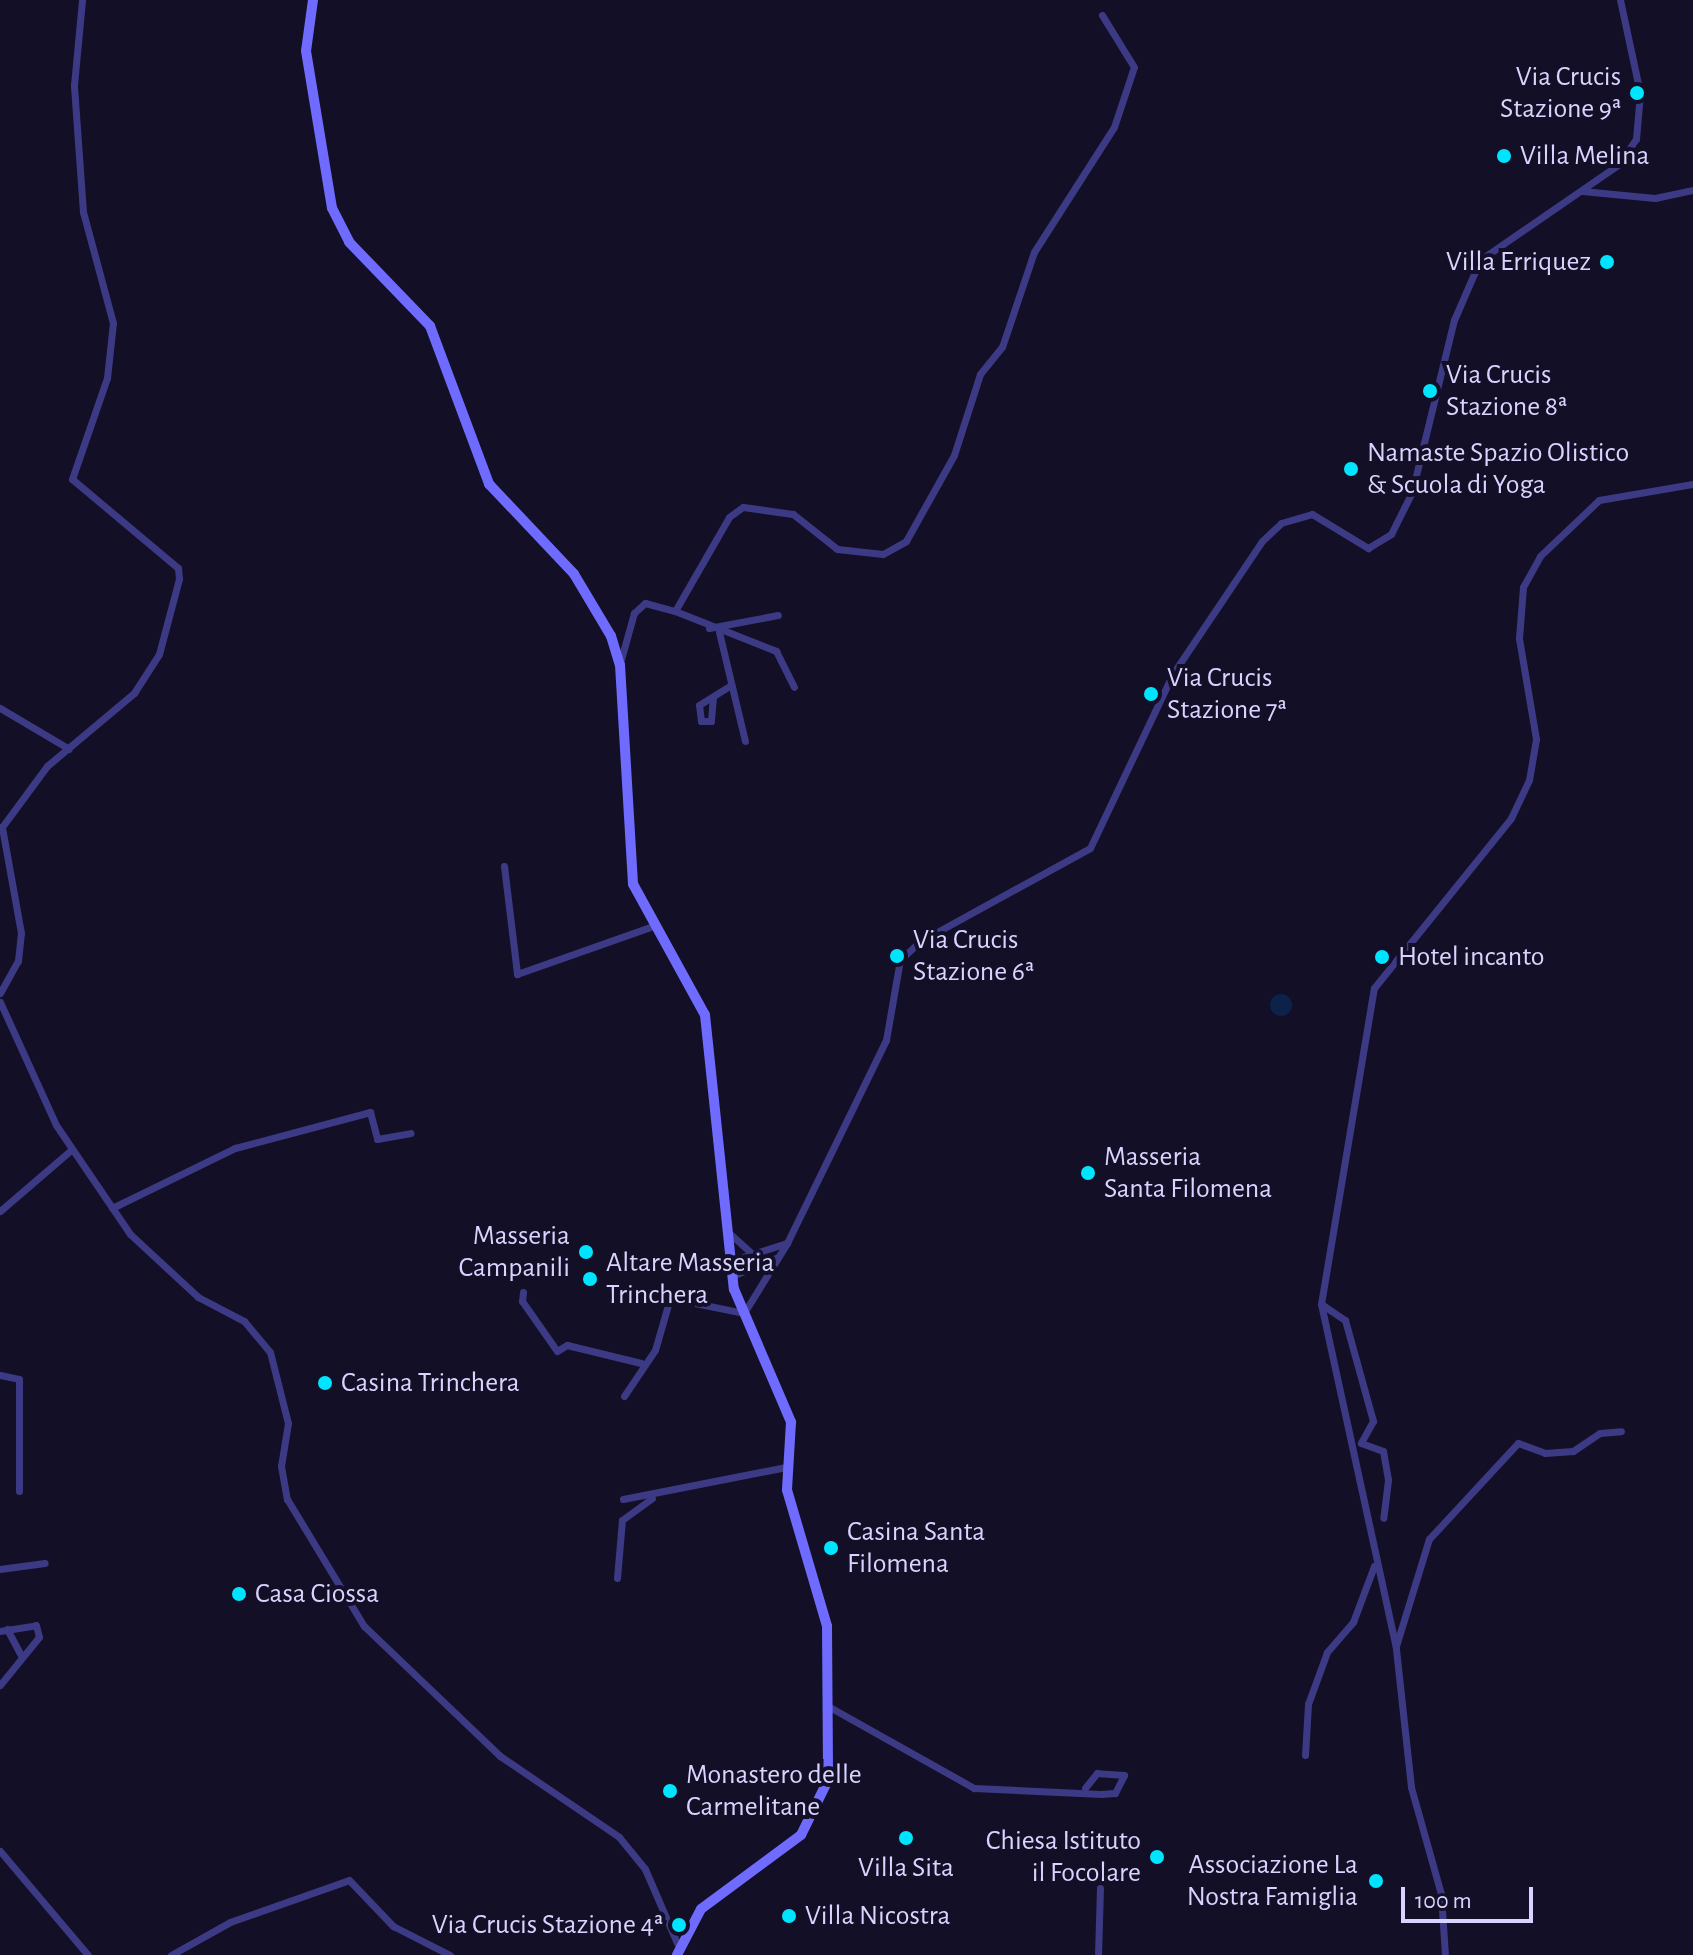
<!DOCTYPE html>
<meta charset="utf-8">
<style>
body{margin:0}
#map{position:relative;width:1693px;height:1955px;overflow:hidden;background:#130f26;font-family:"Alegreya Sans",sans-serif}
div>[style]{position:absolute}
.water>*{inset:0;background:#0c2248}
.round{border-radius:50%}
.minor>*{height:7px;margin:-3.5px;padding:0 3.5px;transform-origin:3.5px;border-radius:3.5px;background:#3d3a85}
.secondary>*{height:10px;margin:-5px;padding:0 5px;transform-origin:5px;border-radius:5px;background:#6f6bff}
.dots>*{width:22px;height:22px;translate:-50% -50%;box-sizing:border-box;border:4px solid #130f26;border-radius:50%}
span{translate:-50% -50%;white-space:nowrap;text-align:center;line-height:1.15;-webkit-text-stroke:8px #130f26;paint-order:stroke}
.poi-label{font-size:28px;color:#d9d4ff}
.right{translate:-100% -50%;text-align:right}
.left{translate:0 -50%;text-align:left}
.scale{position:absolute;left:1401px;top:1887px;width:132px;height:36px;box-sizing:border-box;border:4px solid #d9d4ff;border-top:0;padding-left:10px;font-size:24px;line-height:28px;white-space:nowrap;color:#d9d4ff;-webkit-text-stroke:6px #130f26;paint-order:stroke}
</style>
<div id="map">
<div class="water">
<i class="round" style="left:1270px;top:994px;width:22px;height:22px"></i>
</div>
<div class="minor">
<i style="left:1582px;top:191px;width:73px;rotate:5.5deg"></i>
<i style="left:1655px;top:198px;width:39px;rotate:-12deg"></i>
<i style="left:675px;top:611px;width:109px;rotate:21.6deg"></i>
<i style="left:776px;top:651px;width:40px;rotate:63.4deg"></i>
<i style="left:709px;top:628px;width:70px;rotate:-10.7deg"></i>
<i style="left:719px;top:632px;width:112px;rotate:76.6deg"></i>
<i style="left:620px;top:663px;width:52px;rotate:-74.4deg"></i>
<i style="left:634px;top:613px;width:15px;rotate:-42deg"></i>
<i style="left:645px;top:603px;width:31px;rotate:15deg"></i>
<i style="left:675px;top:611px;width:108px;rotate:-60.1deg"></i>
<i style="left:729px;top:517px;width:17px;rotate:-36deg"></i>
<i style="left:743px;top:507px;width:50px;rotate:8deg"></i>
<i style="left:793px;top:514px;width:56px;rotate:38.5deg"></i>
<i style="left:837px;top:549px;width:46px;rotate:6.2deg"></i>
<i style="left:883px;top:554px;width:26px;rotate:-29deg"></i>
<i style="left:906px;top:541px;width:98px;rotate:-60.8deg"></i>
<i style="left:954px;top:455px;width:85px;rotate:-72.2deg"></i>
<i style="left:980px;top:374px;width:35px;rotate:-51deg"></i>
<i style="left:1002px;top:347px;width:100px;rotate:-71.4deg"></i>
<i style="left:1034px;top:252px;width:148px;rotate:-57.4deg"></i>
<i style="left:1114px;top:127px;width:63px;rotate:-71.6deg"></i>
<i style="left:1134px;top:67px;width:61px;rotate:-121.6deg"></i>
<i style="left:713px;top:697px;width:24px;rotate:95deg"></i>
<i style="left:711px;top:721px;width:10px;rotate:180deg"></i>
<i style="left:701px;top:721px;width:16px;rotate:-97deg"></i>
<i style="left:699px;top:705px;width:38px;rotate:-32deg"></i>
<i style="left:0;top:708px;width:80px;rotate:30.7deg"></i>
<i style="left:504px;top:866px;width:109px;rotate:83.1deg"></i>
<i style="left:517px;top:974px;width:144px;rotate:-19.4deg"></i>
<i style="left:0;top:993px;width:37px;rotate:-61deg"></i>
<i style="left:18px;top:961px;width:28px;rotate:-84deg"></i>
<i style="left:21px;top:933px;width:108px;rotate:-100.2deg"></i>
<i style="left:2px;top:827px;width:76px;rotate:-53.6deg"></i>
<i style="left:47px;top:766px;width:114px;rotate:-40deg"></i>
<i style="left:134px;top:693px;width:46px;rotate:-57.3deg"></i>
<i style="left:159px;top:654px;width:78px;rotate:-75.1deg"></i>
<i style="left:179px;top:579px;width:11px;rotate:-95deg"></i>
<i style="left:178px;top:568px;width:138px;rotate:-140deg"></i>
<i style="left:72px;top:479px;width:107px;rotate:-70.9deg"></i>
<i style="left:107px;top:378px;width:55px;rotate:-83.8deg"></i>
<i style="left:113px;top:323px;width:115px;rotate:-105.1deg"></i>
<i style="left:83px;top:212px;width:127px;rotate:-94.1deg"></i>
<i style="left:74px;top:85px;width:85px;rotate:-84.6deg"></i>
<i style="left:0;top:1002px;width:135px;rotate:65.5deg"></i>
<i style="left:56px;top:1125px;width:132px;rotate:55.8deg"></i>
<i style="left:130px;top:1234px;width:93px;rotate:42.8deg"></i>
<i style="left:198px;top:1297px;width:52px;rotate:27.6deg"></i>
<i style="left:244px;top:1321px;width:40px;rotate:50deg"></i>
<i style="left:270px;top:1352px;width:73px;rotate:75.8deg"></i>
<i style="left:288px;top:1423px;width:44px;rotate:99.2deg"></i>
<i style="left:281px;top:1466px;width:34px;rotate:80deg"></i>
<i style="left:287px;top:1499px;width:149px;rotate:58.8deg"></i>
<i style="left:364px;top:1626px;width:188px;rotate:43.7deg"></i>
<i style="left:500px;top:1756px;width:144px;rotate:34.2deg"></i>
<i style="left:619px;top:1837px;width:41px;rotate:50.9deg"></i>
<i style="left:645px;top:1869px;width:81px;rotate:66.6deg"></i>
<i style="left:112px;top:1208px;width:137px;rotate:-26deg"></i>
<i style="left:235px;top:1148px;width:140px;rotate:-14.9deg"></i>
<i style="left:370px;top:1112px;width:28px;rotate:75deg"></i>
<i style="left:377px;top:1139px;width:34px;rotate:-10deg"></i>
<i style="left:0;top:1211px;width:95px;rotate:-40.7deg"></i>
<i style="left:728px;top:1232px;width:30px;rotate:42deg"></i>
<i style="left:730px;top:1261px;width:60px;rotate:-17.5deg"></i>
<i style="left:732px;top:1276px;width:48px;rotate:-22.2deg"></i>
<i style="left:523px;top:1292px;width:9px;rotate:96deg"></i>
<i style="left:522px;top:1301px;width:61px;rotate:55deg"></i>
<i style="left:557px;top:1351px;width:12px;rotate:-31deg"></i>
<i style="left:567px;top:1345px;width:76px;rotate:13.7deg"></i>
<i style="left:1321px;top:1304px;width:29px;rotate:34deg"></i>
<i style="left:1345px;top:1320px;width:105px;rotate:74.5deg"></i>
<i style="left:1373px;top:1421px;width:25px;rotate:119deg"></i>
<i style="left:1361px;top:1443px;width:23px;rotate:20deg"></i>
<i style="left:1383px;top:1451px;width:29px;rotate:80deg"></i>
<i style="left:1388px;top:1480px;width:38px;rotate:97deg"></i>
<i style="left:0;top:1375px;width:19px;rotate:12deg"></i>
<i style="left:19px;top:1379px;width:112px;rotate:90deg"></i>
<i style="left:624px;top:1396px;width:55px;rotate:-56deg"></i>
<i style="left:655px;top:1350px;width:54px;rotate:-73.9deg"></i>
<i style="left:670px;top:1298px;width:76px;rotate:11.5deg"></i>
<i style="left:744px;top:1313px;width:82px;rotate:-58.4deg"></i>
<i style="left:787px;top:1243px;width:226px;rotate:-64deg"></i>
<i style="left:886px;top:1040px;width:81px;rotate:-80.1deg"></i>
<i style="left:900px;top:960px;width:26px;rotate:-43deg"></i>
<i style="left:919px;top:942px;width:195px;rotate:-28.8deg"></i>
<i style="left:1090px;top:848px;width:191px;rotate:-64.6deg"></i>
<i style="left:1172px;top:675px;width:161px;rotate:-56.1deg"></i>
<i style="left:1262px;top:541px;width:26px;rotate:-43deg"></i>
<i style="left:1281px;top:523px;width:32px;rotate:-16deg"></i>
<i style="left:1312px;top:514px;width:66px;rotate:31.3deg"></i>
<i style="left:1368px;top:548px;width:27px;rotate:-31deg"></i>
<i style="left:1391px;top:534px;width:47px;rotate:-63.4deg"></i>
<i style="left:1412px;top:492px;width:177px;rotate:-76.3deg"></i>
<i style="left:1454px;top:320px;width:65px;rotate:-66.6deg"></i>
<i style="left:1480px;top:260px;width:169px;rotate:-34.6deg"></i>
<i style="left:1619px;top:164px;width:30px;rotate:-56deg"></i>
<i style="left:1636px;top:139px;width:46px;rotate:-85deg"></i>
<i style="left:1640px;top:93px;width:95px;rotate:-102.1deg"></i>
<i style="left:623px;top:1499px;width:166px;rotate:-11.1deg"></i>
<i style="left:0;top:1569px;width:45px;rotate:-7.6deg"></i>
<i style="left:617px;top:1578px;width:58px;rotate:-85.1deg"></i>
<i style="left:622px;top:1520px;width:37px;rotate:-36deg"></i>
<i style="left:7px;top:1629px;width:32px;rotate:62deg"></i>
<i style="left:0;top:1631px;width:36px;rotate:-9deg"></i>
<i style="left:36px;top:1625px;width:12px;rotate:76deg"></i>
<i style="left:39px;top:1637px;width:62px;rotate:129.1deg"></i>
<i style="left:1396px;top:1646px;width:112px;rotate:-72.9deg"></i>
<i style="left:1429px;top:1539px;width:131px;rotate:-47.2deg"></i>
<i style="left:1518px;top:1443px;width:29px;rotate:20deg"></i>
<i style="left:1545px;top:1453px;width:28px;rotate:-4deg"></i>
<i style="left:1573px;top:1451px;width:32px;rotate:-34deg"></i>
<i style="left:1600px;top:1433px;width:21px;rotate:-5deg"></i>
<i style="left:826px;top:1705px;width:170px;rotate:29.3deg"></i>
<i style="left:974px;top:1788px;width:127px;rotate:2.7deg"></i>
<i style="left:1101px;top:1794px;width:14px;rotate:-4deg"></i>
<i style="left:1115px;top:1793px;width:20px;rotate:-63deg"></i>
<i style="left:1124px;top:1775px;width:27px;rotate:-176deg"></i>
<i style="left:1097px;top:1773px;width:19px;rotate:129deg"></i>
<i style="left:1305px;top:1755px;width:51px;rotate:-86.6deg"></i>
<i style="left:1308px;top:1704px;width:55px;rotate:-69.9deg"></i>
<i style="left:1327px;top:1652px;width:40px;rotate:-49deg"></i>
<i style="left:1353px;top:1622px;width:60px;rotate:-69.4deg"></i>
<i style="left:0;top:1851px;width:136px;rotate:49.8deg"></i>
<i style="left:171px;top:1955px;width:68px;rotate:-29.2deg"></i>
<i style="left:230px;top:1922px;width:126px;rotate:-19.4deg"></i>
<i style="left:349px;top:1880px;width:64px;rotate:46.3deg"></i>
<i style="left:393px;top:1926px;width:64px;rotate:27deg"></i>
<i style="left:1098px;top:1955px;width:67px;rotate:-88.3deg"></i>
<i style="left:1445px;top:1955px;width:61px;rotate:-93.8deg"></i>
<i style="left:1441px;top:1894px;width:111px;rotate:-105.7deg"></i>
<i style="left:1411px;top:1787px;width:140px;rotate:-96.2deg"></i>
<i style="left:1396px;top:1648px;width:352px;rotate:-102.3deg"></i>
<i style="left:1321px;top:1304px;width:320px;rotate:-80.5deg"></i>
<i style="left:1374px;top:988px;width:218px;rotate:-51.1deg"></i>
<i style="left:1511px;top:818px;width:42px;rotate:-64.7deg"></i>
<i style="left:1529px;top:780px;width:42px;rotate:-80.3deg"></i>
<i style="left:1536px;top:739px;width:102px;rotate:-99.6deg"></i>
<i style="left:1519px;top:638px;width:51px;rotate:-85.5deg"></i>
<i style="left:1523px;top:587px;width:35px;rotate:-61deg"></i>
<i style="left:1540px;top:556px;width:81px;rotate:-43.5deg"></i>
<i style="left:1599px;top:500px;width:95px;rotate:-9.7deg"></i>
</div>
<div class="secondary">
<i style="left:313px;top:0;width:51px;rotate:97.8deg"></i>
<i style="left:306px;top:51px;width:159px;rotate:80.6deg"></i>
<i style="left:332px;top:208px;width:38px;rotate:63deg"></i>
<i style="left:349px;top:242px;width:117px;rotate:46deg"></i>
<i style="left:430px;top:326px;width:169px;rotate:69.5deg"></i>
<i style="left:489px;top:484px;width:124px;rotate:46.6deg"></i>
<i style="left:574px;top:574px;width:72px;rotate:59.2deg"></i>
<i style="left:611px;top:636px;width:30px;rotate:73deg"></i>
<i style="left:620px;top:665px;width:219px;rotate:86.6deg"></i>
<i style="left:633px;top:884px;width:149px;rotate:61.2deg"></i>
<i style="left:705px;top:1015px;width:276px;rotate:84deg"></i>
<i style="left:734px;top:1289px;width:145px;rotate:66.8deg"></i>
<i style="left:791px;top:1422px;width:68px;rotate:93.4deg"></i>
<i style="left:787px;top:1490px;width:142px;rotate:73.6deg"></i>
<i style="left:827px;top:1626px;width:154px;rotate:89.6deg"></i>
<i style="left:828px;top:1780px;width:61px;rotate:116.1deg"></i>
<i style="left:801px;top:1835px;width:124px;rotate:143.5deg"></i>
<i style="left:701px;top:1909px;width:52px;rotate:117.6deg"></i>
</div>
<div class="dots">
<i style="left:1637px;top:93px;background:#00e5ff"></i>
<i style="left:1504px;top:156px;background:#00e5ff"></i>
<i style="left:1607px;top:262px;background:#00e5ff"></i>
<i style="left:1430px;top:391px;background:#00e5ff"></i>
<i style="left:1351px;top:469px;background:#00e5ff"></i>
<i style="left:1151px;top:694px;background:#00e5ff"></i>
<i style="left:897px;top:956px;background:#00e5ff"></i>
<i style="left:1382px;top:957px;background:#00e5ff"></i>
<i style="left:1088px;top:1173px;background:#00e5ff"></i>
<i style="left:586px;top:1252px;background:#00e5ff"></i>
<i style="left:590px;top:1279px;background:#00e5ff"></i>
<i style="left:325px;top:1383px;background:#00e5ff"></i>
<i style="left:831px;top:1548px;background:#00e5ff"></i>
<i style="left:239px;top:1594px;background:#00e5ff"></i>
<i style="left:670px;top:1791px;background:#00e5ff"></i>
<i style="left:906px;top:1838px;background:#00e5ff"></i>
<i style="left:1157px;top:1857px;background:#00e5ff"></i>
<i style="left:1376px;top:1881px;background:#00e5ff"></i>
<i style="left:789px;top:1916px;background:#00e5ff"></i>
<i style="left:679px;top:1925px;background:#00e5ff"></i>
</div>
<div class="poi-label">
<span class="right" style="left:1621px;top:93px">Via Crucis<br>Stazione 9ª</span>
<span class="left" style="left:1520px;top:156px">Villa Melina</span>
<span class="right" style="left:1591px;top:262px">Villa Erriquez</span>
<span class="left" style="left:1446px;top:391px">Via Crucis<br>Stazione 8ª</span>
<span class="left" style="left:1367px;top:469px">Namaste Spazio Olistico<br>&amp; Scuola di Yoga</span>
<span class="left" style="left:1167px;top:694px">Via Crucis<br>Stazione 7ª</span>
<span class="left" style="left:913px;top:956px">Via Crucis<br>Stazione 6ª</span>
<span class="left" style="left:1398px;top:957px">Hotel incanto</span>
<span class="left" style="left:1104px;top:1173px">Masseria<br>Santa Filomena</span>
<span class="right" style="left:570px;top:1252px">Masseria<br>Campanili</span>
<span class="left" style="left:606px;top:1279px">Altare Masseria<br>Trinchera</span>
<span class="left" style="left:341px;top:1383px">Casina Trinchera</span>
<span class="left" style="left:847px;top:1548px">Casina Santa<br>Filomena</span>
<span class="left" style="left:255px;top:1594px">Casa Ciossa</span>
<span class="left" style="left:686px;top:1791px">Monastero delle<br>Carmelitane</span>
<span class="right" style="left:1141px;top:1857px">Chiesa Istituto<br>il Focolare</span>
<span class="right" style="left:1358px;top:1881px">Associazione La<br>Nostra Famiglia</span>
<span style="left:906px;top:1868px">Villa Sita</span>
<span class="left" style="left:805px;top:1916px">Villa Nicostra</span>
<span class="right" style="left:663px;top:1925px">Via Crucis Stazione 4ª</span>
</div>
<div class="scale">100 m</div>
</div>
